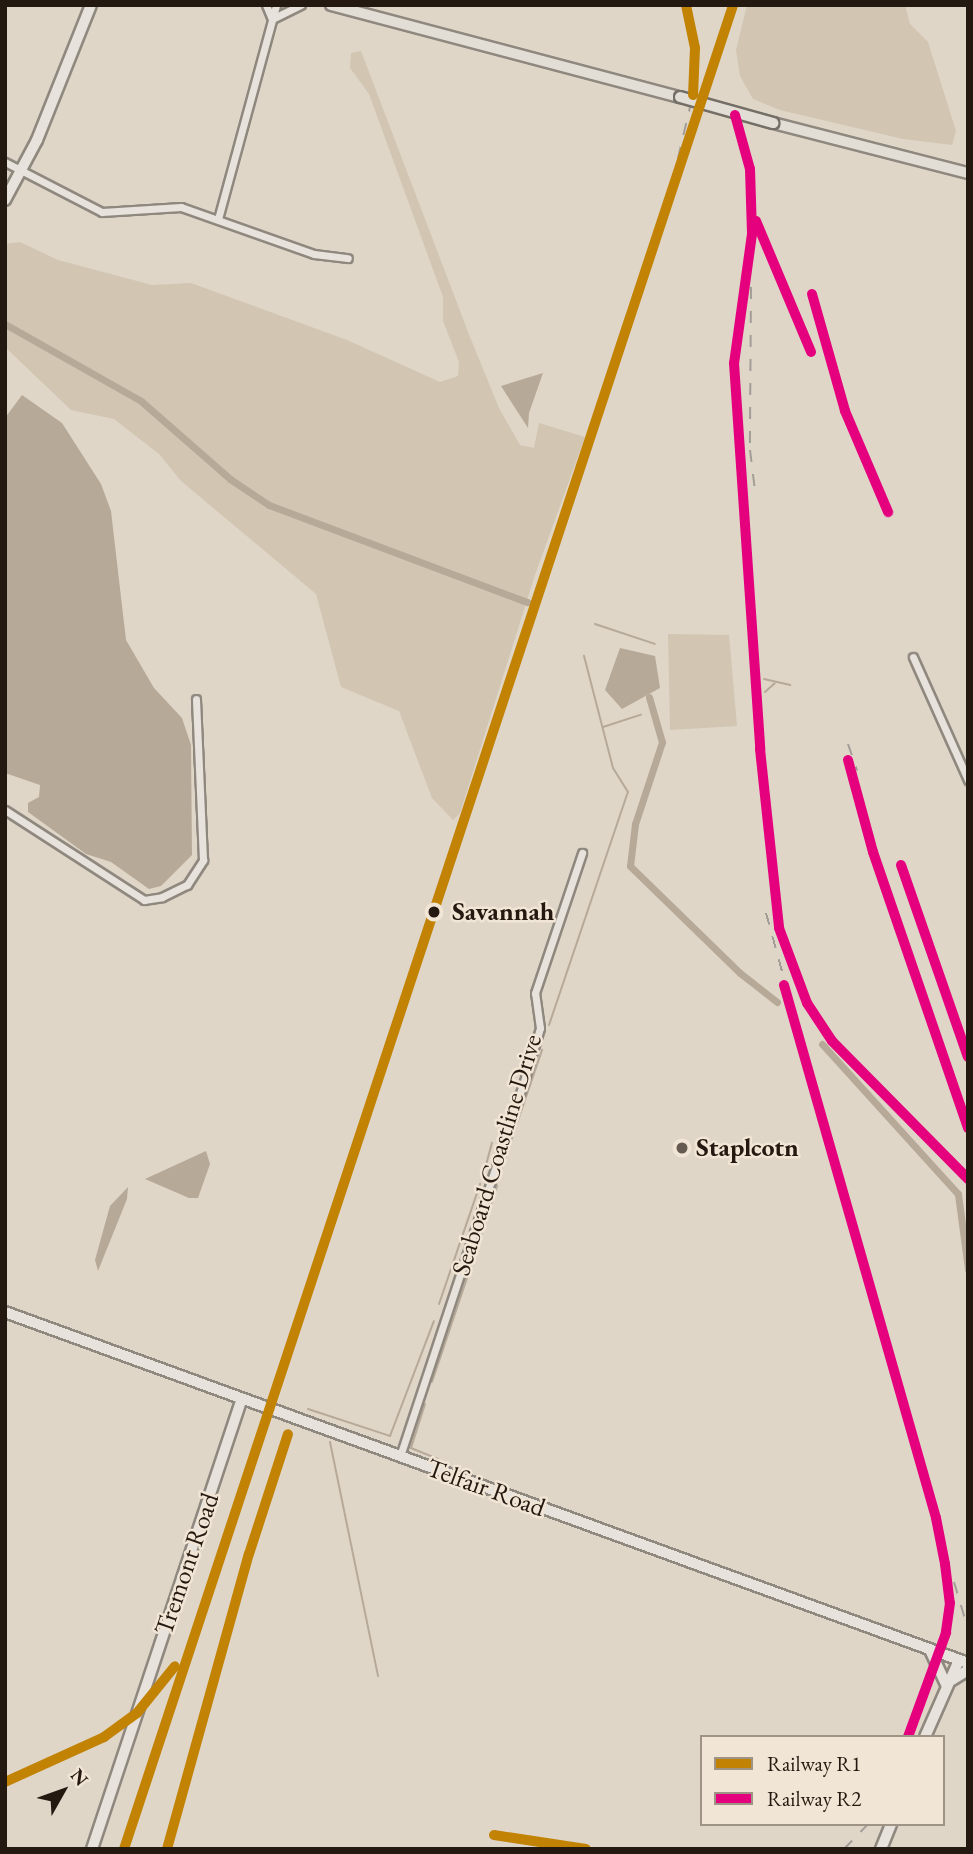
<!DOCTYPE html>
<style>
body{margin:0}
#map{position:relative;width:973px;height:1854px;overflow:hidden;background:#dfd6c8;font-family:"EB Garamond",serif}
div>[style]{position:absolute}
.green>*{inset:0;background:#d2c5b2}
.water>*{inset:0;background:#b7a998}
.stream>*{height:2px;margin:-1px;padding:0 1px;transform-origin:1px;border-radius:1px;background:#b7a998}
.canal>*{height:7px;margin:-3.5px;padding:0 3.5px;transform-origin:3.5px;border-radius:3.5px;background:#b7a998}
.roads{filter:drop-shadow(2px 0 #8f887f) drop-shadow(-2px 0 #8f887f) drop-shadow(0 2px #8f887f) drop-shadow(0 -2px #8f887f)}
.street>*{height:7px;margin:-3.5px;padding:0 3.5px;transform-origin:3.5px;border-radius:3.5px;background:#e7e2db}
.secondary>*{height:10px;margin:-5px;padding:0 5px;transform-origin:5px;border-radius:5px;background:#e7e2db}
.primary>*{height:10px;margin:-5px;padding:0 5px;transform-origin:5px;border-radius:5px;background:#e2ddd5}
.rail>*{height:2px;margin-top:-1px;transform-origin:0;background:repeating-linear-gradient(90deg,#a29d97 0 12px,transparent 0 24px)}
.bridges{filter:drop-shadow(2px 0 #746f66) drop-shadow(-2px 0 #746f66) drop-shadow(0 2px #746f66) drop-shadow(0 -2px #746f66)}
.primary-bridge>*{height:10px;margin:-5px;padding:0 5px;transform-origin:5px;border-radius:5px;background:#e2ddd5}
.rail-1>*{height:10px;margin:-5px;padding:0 5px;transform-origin:5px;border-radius:5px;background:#c28304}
.rail-2>*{height:10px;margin:-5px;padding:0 5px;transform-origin:5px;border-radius:5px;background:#e5007d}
.dots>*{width:19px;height:19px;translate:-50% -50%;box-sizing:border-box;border:4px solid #f1e5d5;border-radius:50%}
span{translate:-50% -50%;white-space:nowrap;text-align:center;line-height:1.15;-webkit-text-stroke:5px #f1e5d5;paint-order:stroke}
.stop-label{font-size:26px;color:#241910;font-weight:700}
.left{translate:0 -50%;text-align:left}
.poi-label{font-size:26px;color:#241910;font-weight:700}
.street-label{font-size:26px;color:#241910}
.frame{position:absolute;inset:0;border:7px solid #241910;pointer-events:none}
.legend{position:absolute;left:700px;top:1735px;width:245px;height:91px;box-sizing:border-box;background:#f1e5d5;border:2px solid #9f9386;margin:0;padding:9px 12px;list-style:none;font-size:21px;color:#241910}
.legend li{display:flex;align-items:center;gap:14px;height:35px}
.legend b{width:35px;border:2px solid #9f9386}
.north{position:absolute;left:28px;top:1756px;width:70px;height:70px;-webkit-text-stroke:5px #f1e5d5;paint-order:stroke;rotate:50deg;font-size:19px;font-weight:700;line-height:28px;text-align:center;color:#241910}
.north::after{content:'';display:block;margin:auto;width:24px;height:32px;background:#241910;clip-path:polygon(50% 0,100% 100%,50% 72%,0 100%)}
</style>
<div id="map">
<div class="green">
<i style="clip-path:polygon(747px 5px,905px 5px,910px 24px,928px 42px,956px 131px,952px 145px,903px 139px,780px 110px,753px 99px,740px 76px,736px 50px)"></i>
<i style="clip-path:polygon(361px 51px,470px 337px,499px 408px,520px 445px,534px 448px,539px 423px,585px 437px,535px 575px,460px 813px,453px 820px,432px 798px,399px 711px,341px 687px,316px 594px,181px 481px,159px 454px,114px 419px,71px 410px,5px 347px,5px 244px,20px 242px,58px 260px,152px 285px,191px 283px,347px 340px,440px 382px,458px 376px,459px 362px,443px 321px,443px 297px,369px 94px,350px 68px,351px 53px)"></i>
<i style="clip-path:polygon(668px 634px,729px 635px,737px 726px,670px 730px)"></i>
</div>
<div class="water">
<i style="clip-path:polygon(543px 373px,529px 413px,528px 428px,501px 386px)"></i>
<i style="clip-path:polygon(22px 395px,62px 423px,101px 484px,111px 511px,126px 640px,154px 688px,182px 718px,191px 745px,192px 855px,161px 886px,149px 889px,111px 862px,86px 854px,28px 812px,28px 803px,39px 797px,40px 785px,5px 773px,5px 418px)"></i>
<i style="clip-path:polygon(620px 648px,655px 656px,660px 688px,622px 709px,605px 690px)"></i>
<i style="clip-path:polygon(206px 1151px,210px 1164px,198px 1198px,189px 1198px,145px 1179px)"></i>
<i style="clip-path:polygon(128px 1187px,127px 1199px,98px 1271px,95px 1260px,110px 1206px)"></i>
</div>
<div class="stream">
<i style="left:595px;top:624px;width:63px;rotate:18.4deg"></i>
<i style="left:764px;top:679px;width:27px;rotate:13deg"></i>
<i style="left:765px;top:692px;width:13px;rotate:-42deg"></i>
<i style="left:603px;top:727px;width:40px;rotate:-18deg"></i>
<i style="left:549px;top:1025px;width:246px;rotate:-71.3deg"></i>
<i style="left:628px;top:792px;width:28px;rotate:-122deg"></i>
<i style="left:613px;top:768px;width:116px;rotate:-104.5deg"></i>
<i style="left:486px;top:1165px;width:23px;rotate:-75deg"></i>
<i style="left:502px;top:1167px;width:124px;rotate:-71.1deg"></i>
<i style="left:481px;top:1235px;width:52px;rotate:-71.9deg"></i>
<i style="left:439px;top:1304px;width:127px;rotate:-71.1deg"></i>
<i style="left:432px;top:1382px;width:135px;rotate:-71.4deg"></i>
<i style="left:425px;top:1404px;width:46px;rotate:107.7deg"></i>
<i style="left:411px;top:1448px;width:29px;rotate:22deg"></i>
<i style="left:308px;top:1409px;width:86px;rotate:18.2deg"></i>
<i style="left:390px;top:1436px;width:123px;rotate:-69.1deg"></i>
<i style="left:330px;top:1442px;width:239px;rotate:78.4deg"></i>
</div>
<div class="canal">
<i style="left:5px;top:324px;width:156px;rotate:29.5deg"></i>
<i style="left:141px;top:401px;width:118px;rotate:41.2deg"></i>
<i style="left:230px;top:479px;width:47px;rotate:33.7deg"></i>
<i style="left:269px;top:505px;width:276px;rotate:20.6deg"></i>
<i style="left:649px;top:697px;width:47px;rotate:73.9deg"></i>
<i style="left:662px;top:742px;width:86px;rotate:108.2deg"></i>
<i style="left:635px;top:824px;width:42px;rotate:96.8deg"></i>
<i style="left:630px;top:866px;width:153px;rotate:44.2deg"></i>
<i style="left:740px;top:973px;width:47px;rotate:38.1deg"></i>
<i style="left:822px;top:1044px;width:202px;rotate:47.8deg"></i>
<i style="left:958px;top:1194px;width:76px;rotate:82.4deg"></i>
</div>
<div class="roads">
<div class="street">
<i style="left:266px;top:5px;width:15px;rotate:67deg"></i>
<i style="left:272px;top:19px;width:32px;rotate:-26deg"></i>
<i style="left:5px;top:162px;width:109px;rotate:27.3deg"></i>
<i style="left:102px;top:212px;width:79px;rotate:-3.6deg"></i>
<i style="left:181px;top:207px;width:141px;rotate:19.5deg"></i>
<i style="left:314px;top:254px;width:34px;rotate:7deg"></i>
<i style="left:218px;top:219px;width:222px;rotate:-74.8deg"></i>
<i style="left:913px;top:657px;width:135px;rotate:65.9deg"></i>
<i style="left:5px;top:810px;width:166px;rotate:32.9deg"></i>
<i style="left:144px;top:900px;width:18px;rotate:-9deg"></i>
<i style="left:162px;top:897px;width:28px;rotate:-26deg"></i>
<i style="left:187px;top:885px;width:30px;rotate:-57deg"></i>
<i style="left:203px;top:860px;width:161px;rotate:-92.5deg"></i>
<i style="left:400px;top:1456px;width:398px;rotate:-71.7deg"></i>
<i style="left:525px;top:1078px;width:52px;rotate:-73.3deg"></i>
<i style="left:540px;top:1028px;width:35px;rotate:-98deg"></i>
<i style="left:535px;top:993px;width:148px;rotate:-71.4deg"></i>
</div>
<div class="secondary">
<i style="left:5px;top:200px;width:68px;rotate:-61.9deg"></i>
<i style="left:37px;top:140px;width:145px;rotate:-68.2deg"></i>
<i style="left:5px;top:1312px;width:1025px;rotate:20.03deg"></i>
<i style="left:930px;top:1650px;width:38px;rotate:65deg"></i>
<i style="left:952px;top:1680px;width:19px;rotate:-32deg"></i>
<i style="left:925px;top:1737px;width:84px;rotate:-66.2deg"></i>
<i style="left:92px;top:1849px;width:474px;rotate:-71.6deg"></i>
<i style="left:881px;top:1849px;width:27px;rotate:-68deg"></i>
</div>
<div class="primary">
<i style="left:331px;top:5px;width:361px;rotate:14.8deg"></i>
<i style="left:773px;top:123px;width:201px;rotate:14.4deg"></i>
</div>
</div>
<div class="rail">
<i style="left:735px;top:115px;width:56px;rotate:74.5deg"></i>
<i style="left:750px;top:169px;width:65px;rotate:88.2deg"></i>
<i style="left:752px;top:234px;width:130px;rotate:97.9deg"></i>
<i style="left:734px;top:363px;width:387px;rotate:86.1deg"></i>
<i style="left:760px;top:749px;width:180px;rotate:83.9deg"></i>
<i style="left:779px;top:928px;width:80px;rotate:69.5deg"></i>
<i style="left:807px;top:1003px;width:45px;rotate:56.7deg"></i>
<i style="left:832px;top:1041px;width:194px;rotate:45.4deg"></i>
<i style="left:667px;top:205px;width:122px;rotate:-76.8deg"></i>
<i style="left:695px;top:86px;width:38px;rotate:-90deg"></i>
<i style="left:695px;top:48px;width:44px;rotate:-101.8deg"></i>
<i style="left:755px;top:218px;width:145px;rotate:67.3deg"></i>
<i style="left:751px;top:287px;width:163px;rotate:90.4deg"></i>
<i style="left:750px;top:450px;width:41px;rotate:83deg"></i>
<i style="left:812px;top:294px;width:122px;rotate:74.2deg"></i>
<i style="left:845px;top:411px;width:110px;rotate:66.9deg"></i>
<i style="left:848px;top:744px;width:28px;rotate:71deg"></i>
<i style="left:848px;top:760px;width:95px;rotate:74.8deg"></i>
<i style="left:873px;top:852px;width:292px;rotate:71deg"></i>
<i style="left:901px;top:865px;width:203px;rotate:70.8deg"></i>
<i style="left:766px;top:913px;width:675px;rotate:74.63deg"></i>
<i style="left:945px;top:1564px;width:39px;rotate:83deg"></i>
<i style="left:950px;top:1603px;width:30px;rotate:98deg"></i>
<i style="left:946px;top:1633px;width:111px;rotate:110.1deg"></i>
<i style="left:218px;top:1564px;width:1416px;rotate:-71.73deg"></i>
<i style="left:954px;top:1582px;width:49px;rotate:73.4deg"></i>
<i style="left:213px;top:1689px;width:266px;rotate:-73.6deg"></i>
<i style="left:494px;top:1835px;width:93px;rotate:8.7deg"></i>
<i style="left:124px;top:1849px;width:288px;rotate:-71.8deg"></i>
<i style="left:167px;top:1849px;width:12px;rotate:-81deg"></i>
<i style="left:844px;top:1849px;width:35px;rotate:-46deg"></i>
<i style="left:966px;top:1849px;width:5px;rotate:-68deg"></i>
</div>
<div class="bridges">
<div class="primary-bridge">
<i style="left:680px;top:97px;width:97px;rotate:15.6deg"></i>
</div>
</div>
<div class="rail-1">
<i style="left:686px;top:5px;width:44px;rotate:78.2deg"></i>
<i style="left:695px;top:48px;width:47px;rotate:92.4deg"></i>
<i style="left:5px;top:1782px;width:109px;rotate:-24.4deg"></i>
<i style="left:104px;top:1737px;width:41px;rotate:-36deg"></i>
<i style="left:137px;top:1713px;width:60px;rotate:-51deg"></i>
<i style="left:494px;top:1835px;width:93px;rotate:8.7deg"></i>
<i style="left:124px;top:1849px;width:1942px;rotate:-71.72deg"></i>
<i style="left:167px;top:1849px;width:306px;rotate:-74.5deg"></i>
<i style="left:249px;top:1554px;width:126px;rotate:-72deg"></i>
</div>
<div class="rail-2">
<i style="left:735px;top:115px;width:56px;rotate:74.5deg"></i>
<i style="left:750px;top:169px;width:65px;rotate:88.2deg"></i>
<i style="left:752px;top:234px;width:130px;rotate:97.9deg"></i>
<i style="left:734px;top:363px;width:387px;rotate:86.1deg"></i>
<i style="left:760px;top:749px;width:180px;rotate:83.9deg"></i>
<i style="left:779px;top:928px;width:80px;rotate:69.5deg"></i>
<i style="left:807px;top:1003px;width:45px;rotate:56.7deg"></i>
<i style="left:832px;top:1041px;width:194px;rotate:45.4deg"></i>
<i style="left:756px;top:221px;width:142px;rotate:67.2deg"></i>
<i style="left:812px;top:294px;width:122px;rotate:74.2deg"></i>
<i style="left:845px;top:411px;width:110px;rotate:66.9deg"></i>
<i style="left:848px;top:760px;width:95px;rotate:74.8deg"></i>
<i style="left:873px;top:852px;width:292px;rotate:71deg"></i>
<i style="left:901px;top:865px;width:203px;rotate:70.8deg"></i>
<i style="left:784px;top:985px;width:554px;rotate:74.08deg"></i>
<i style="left:936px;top:1518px;width:47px;rotate:78.9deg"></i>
<i style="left:945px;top:1564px;width:39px;rotate:83deg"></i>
<i style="left:950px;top:1603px;width:30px;rotate:98deg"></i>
<i style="left:946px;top:1633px;width:111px;rotate:110.1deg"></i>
</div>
<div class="dots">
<i style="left:434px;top:912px;background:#241910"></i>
<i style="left:682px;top:1148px;background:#655b50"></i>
</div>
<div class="stop-label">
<span class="left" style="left:452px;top:912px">Savannah</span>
</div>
<div class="poi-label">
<span class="left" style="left:696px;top:1148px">Staplcotn</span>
</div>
<div class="street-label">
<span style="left:497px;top:1155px;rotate:-73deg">Seaboard Coastline Drive</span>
<span style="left:486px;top:1488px;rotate:20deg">Telfair Road</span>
<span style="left:187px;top:1564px;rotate:-71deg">Tremont Road</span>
</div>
<div class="frame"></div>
<ul class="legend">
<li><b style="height:9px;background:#c28304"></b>Railway R1</li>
<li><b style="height:9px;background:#e5007d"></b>Railway R2</li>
</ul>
<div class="north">N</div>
</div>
